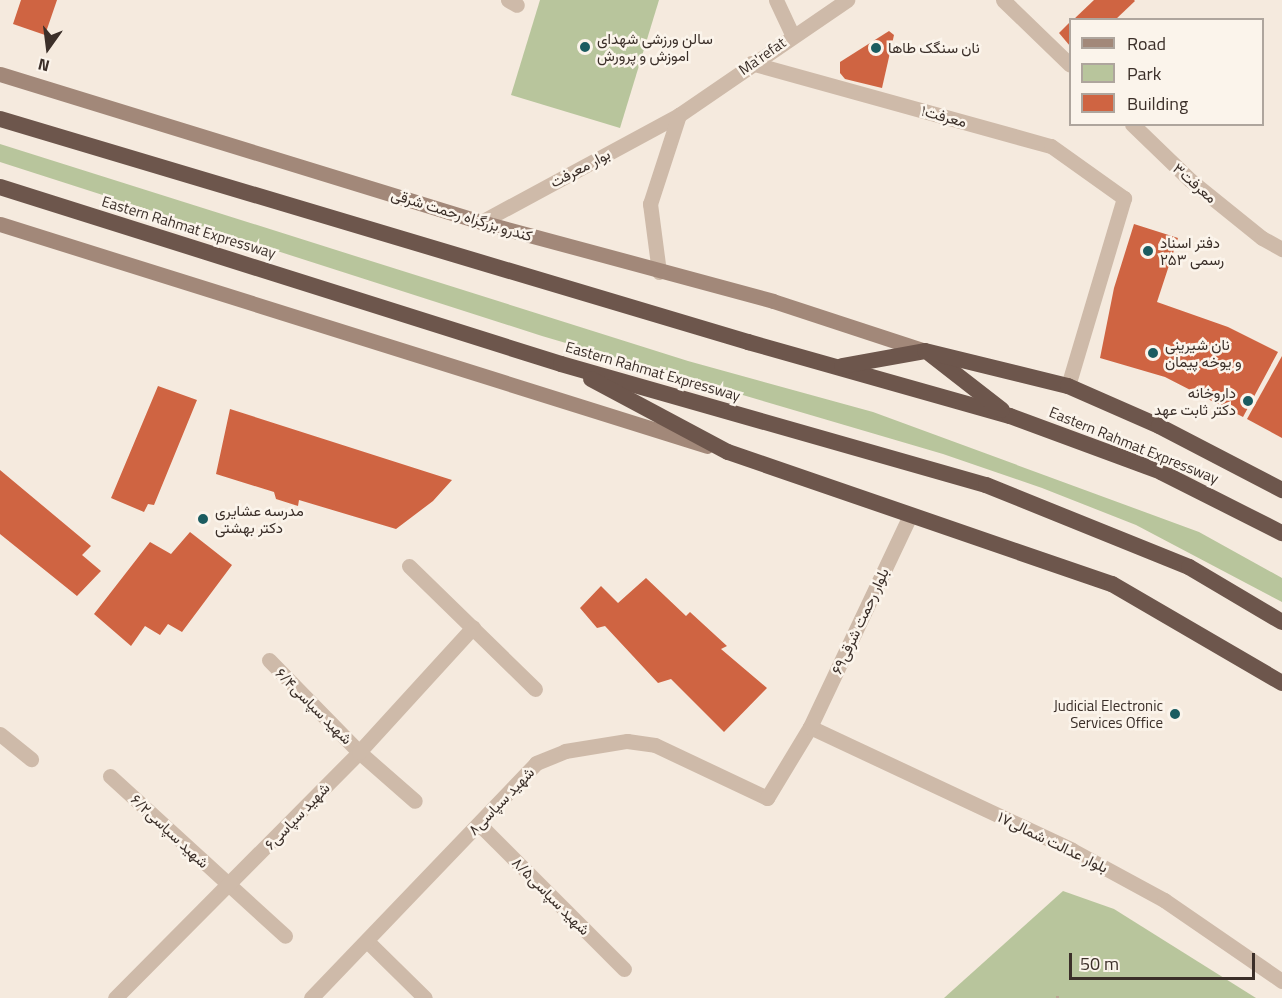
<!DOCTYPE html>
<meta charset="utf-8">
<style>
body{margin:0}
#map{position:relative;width:1282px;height:998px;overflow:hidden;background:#f5eade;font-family:"Titillium Web",Vazirmatn,sans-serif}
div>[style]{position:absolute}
.green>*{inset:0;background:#b8c59c}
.building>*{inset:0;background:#cf6442}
.path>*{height:4px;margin-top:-2px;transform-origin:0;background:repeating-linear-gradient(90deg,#baa492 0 3px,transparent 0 6px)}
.minor>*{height:15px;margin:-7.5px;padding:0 7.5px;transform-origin:7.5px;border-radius:7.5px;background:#cebaa9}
.secondary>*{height:15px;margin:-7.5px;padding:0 7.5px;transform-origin:7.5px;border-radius:7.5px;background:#a28879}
.trunk>*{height:16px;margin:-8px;padding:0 8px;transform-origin:8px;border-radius:8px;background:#6d564c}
.dots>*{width:16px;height:16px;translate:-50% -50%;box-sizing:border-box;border:3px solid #fbf4eb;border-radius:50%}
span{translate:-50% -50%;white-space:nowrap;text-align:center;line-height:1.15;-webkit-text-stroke:5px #fbf4eb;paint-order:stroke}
.poi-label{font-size:15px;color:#3b2f29}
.left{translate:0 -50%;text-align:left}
.right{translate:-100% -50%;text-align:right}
.street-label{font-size:15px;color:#3b2f29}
.legend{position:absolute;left:1069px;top:18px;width:195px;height:108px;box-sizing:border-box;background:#fbf4eb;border:2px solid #aea59d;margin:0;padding:8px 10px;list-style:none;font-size:18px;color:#3b2f29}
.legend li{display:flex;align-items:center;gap:12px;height:30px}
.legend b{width:30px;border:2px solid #aea59d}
.north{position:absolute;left:18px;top:18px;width:60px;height:60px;-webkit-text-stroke:4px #fbf4eb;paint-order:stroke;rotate:194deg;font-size:16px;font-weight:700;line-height:24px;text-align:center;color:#3b2f29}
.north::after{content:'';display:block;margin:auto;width:21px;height:27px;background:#3b2f29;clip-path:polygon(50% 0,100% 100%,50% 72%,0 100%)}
.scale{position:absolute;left:1069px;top:953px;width:186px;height:27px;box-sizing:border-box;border:3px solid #3b2f29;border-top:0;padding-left:8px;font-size:18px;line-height:21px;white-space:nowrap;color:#3b2f29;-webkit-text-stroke:4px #fbf4eb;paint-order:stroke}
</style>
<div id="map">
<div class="green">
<i style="clip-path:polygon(540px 0,659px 0,620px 128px,511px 95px)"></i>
<i style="clip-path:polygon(0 144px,688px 361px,873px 412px,1199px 532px,1282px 578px,1282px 602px,1136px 525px,1042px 488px,943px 454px,542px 336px,0 162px)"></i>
<i style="clip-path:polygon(1063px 891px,1114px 909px,1256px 998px,944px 998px)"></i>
</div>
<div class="building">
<i style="clip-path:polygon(21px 0,57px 0,45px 35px,13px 24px)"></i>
<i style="clip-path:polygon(1094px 0,1134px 0,1135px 1px,1115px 20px,1073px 20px)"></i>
<i style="clip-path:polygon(1070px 22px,1070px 46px,1059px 33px)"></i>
<i style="clip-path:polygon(889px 31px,894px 35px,882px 88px,845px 79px,840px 73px,840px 62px)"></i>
<i style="clip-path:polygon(1134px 224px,1178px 238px,1157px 302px,1228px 327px,1278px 352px,1243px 417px,1165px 377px,1100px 358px,1114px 288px)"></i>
<i style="clip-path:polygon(1282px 356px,1282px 438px,1247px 419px)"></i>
<i style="clip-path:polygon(158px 386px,197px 400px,154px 505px,148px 504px,144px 512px,111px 498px)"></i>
<i style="clip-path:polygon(230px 409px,452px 480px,433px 501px,396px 529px,299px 500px,298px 506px,276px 499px,274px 492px,216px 474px)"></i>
<i style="clip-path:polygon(0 470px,91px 546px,82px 555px,101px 571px,77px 596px,0 534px)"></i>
<i style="clip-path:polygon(190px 532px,232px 565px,182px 632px,168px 624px,160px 635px,145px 626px,131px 646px,94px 614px,150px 542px,171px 554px)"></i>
<i style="clip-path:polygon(646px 578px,686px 616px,690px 612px,727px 646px,721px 649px,767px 688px,724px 732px,671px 679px,658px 683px,605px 626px,597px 628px,580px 608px,601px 586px,618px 603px)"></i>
</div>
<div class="path">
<i style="left:1056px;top:998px;width:6px"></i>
</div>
<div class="minor">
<i style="left:508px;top:0;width:10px;rotate:29deg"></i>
<i style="left:776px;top:0;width:38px;rotate:65deg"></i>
<i style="left:1003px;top:0;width:93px;rotate:44.1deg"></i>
<i style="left:751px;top:63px;width:311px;rotate:15.5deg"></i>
<i style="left:1051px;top:146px;width:90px;rotate:35.5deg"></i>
<i style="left:1124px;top:198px;width:196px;rotate:106.6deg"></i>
<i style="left:1132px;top:124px;width:81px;rotate:44deg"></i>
<i style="left:1190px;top:180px;width:92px;rotate:38.9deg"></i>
<i style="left:1262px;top:238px;width:23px;rotate:29deg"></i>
<i style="left:481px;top:222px;width:225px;rotate:-28.4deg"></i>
<i style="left:679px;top:115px;width:204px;rotate:-34.4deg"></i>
<i style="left:659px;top:272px;width:69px;rotate:-97.5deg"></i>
<i style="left:650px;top:204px;width:94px;rotate:-72deg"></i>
<i style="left:409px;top:566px;width:176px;rotate:44.3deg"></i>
<i style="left:269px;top:660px;width:129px;rotate:45.6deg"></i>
<i style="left:359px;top:752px;width:74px;rotate:41.2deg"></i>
<i style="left:810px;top:727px;width:289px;rotate:25.1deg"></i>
<i style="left:1072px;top:850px;width:105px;rotate:28.5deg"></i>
<i style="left:1164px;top:900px;width:143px;rotate:34.5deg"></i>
<i style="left:0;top:734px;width:40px;rotate:39deg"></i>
<i style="left:110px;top:776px;width:237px;rotate:42.4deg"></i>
<i style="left:479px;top:824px;width:205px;rotate:45deg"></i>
<i style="left:367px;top:941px;width:81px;rotate:44.5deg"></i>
<i style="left:115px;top:998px;width:346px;rotate:-45.2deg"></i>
<i style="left:359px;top:752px;width:169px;rotate:-47.6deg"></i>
<i style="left:311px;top:998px;width:325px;rotate:-46.2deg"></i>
<i style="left:536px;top:763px;width:31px;rotate:-22deg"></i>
<i style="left:565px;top:751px;width:63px;rotate:-9.2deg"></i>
<i style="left:627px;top:741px;width:28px;rotate:8deg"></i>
<i style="left:655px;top:745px;width:124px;rotate:25.3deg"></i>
<i style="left:767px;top:798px;width:83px;rotate:-58.8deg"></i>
<i style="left:810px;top:727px;width:234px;rotate:-64.7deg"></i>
</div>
<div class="secondary">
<i style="left:0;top:74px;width:503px;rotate:17.1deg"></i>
<i style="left:481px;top:222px;width:302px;rotate:15.1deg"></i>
<i style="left:773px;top:301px;width:160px;rotate:18.2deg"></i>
<i style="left:0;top:224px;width:741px;rotate:17.43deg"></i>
</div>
<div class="trunk">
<i style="left:0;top:119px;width:781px;rotate:16.6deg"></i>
<i style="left:748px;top:342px;width:272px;rotate:15.8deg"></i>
<i style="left:1010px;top:416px;width:161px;rotate:20.3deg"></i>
<i style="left:1161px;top:472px;width:136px;rotate:26.8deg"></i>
<i style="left:0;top:187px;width:588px;rotate:17.51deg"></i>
<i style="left:561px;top:364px;width:442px;rotate:15.9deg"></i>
<i style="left:986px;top:485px;width:219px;rotate:22deg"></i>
<i style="left:1189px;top:567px;width:108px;rotate:30.6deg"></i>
<i style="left:930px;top:354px;width:91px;rotate:37.9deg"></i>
<i style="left:842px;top:366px;width:84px;rotate:-10.2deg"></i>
<i style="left:925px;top:351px;width:147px;rotate:13.8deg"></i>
<i style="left:1068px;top:386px;width:99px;rotate:23.7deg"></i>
<i style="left:1159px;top:426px;width:139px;rotate:27.5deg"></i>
<i style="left:591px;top:379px;width:155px;rotate:28.1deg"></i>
<i style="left:728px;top:452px;width:406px;rotate:19deg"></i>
<i style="left:1112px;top:584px;width:197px;rotate:30.2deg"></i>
</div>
<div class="dots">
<i style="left:585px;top:47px;background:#1b5c60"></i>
<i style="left:876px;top:48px;background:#1b5c60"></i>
<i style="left:1148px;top:251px;background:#1b5c60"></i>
<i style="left:1153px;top:353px;background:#1b5c60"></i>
<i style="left:1248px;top:401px;background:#1b5c60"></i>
<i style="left:203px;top:519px;background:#1b5c60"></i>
<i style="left:1175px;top:714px;background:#1b5c60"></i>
</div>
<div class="poi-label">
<span class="left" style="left:597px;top:47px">سالن ورزشی شهدای<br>اموزش و پرورش</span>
<span class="left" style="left:888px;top:48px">نان سنگک طاها</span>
<span class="left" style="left:1160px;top:251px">دفتر اسناد<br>رسمی ۲۵۳</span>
<span class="left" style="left:1165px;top:353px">نان شیرینی<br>و یوخه پیمان</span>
<span class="right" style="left:1236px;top:401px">داروخانه<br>دکتر ثابت عهد</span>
<span class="left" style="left:215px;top:519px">مدرسه عشایری<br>دکتر بهشتی</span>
<span class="right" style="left:1163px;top:714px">Judicial Electronic<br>Services Office</span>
</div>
<div class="street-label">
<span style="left:762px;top:56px;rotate:-35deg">Ma'refat</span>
<span style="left:944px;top:116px;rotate:15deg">معرفت۱</span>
<span style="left:580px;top:168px;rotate:-28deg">بوار معرفت</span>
<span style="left:1195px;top:183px;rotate:41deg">معرفت۳</span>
<span style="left:462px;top:215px;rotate:17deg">کندرو بزرگراه رحمت شرقی</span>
<span style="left:189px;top:227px;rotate:17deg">Eastern Rahmat Expressway</span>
<span style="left:653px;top:371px;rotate:16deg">Eastern Rahmat Expressway</span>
<span style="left:1134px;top:445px;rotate:22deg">Eastern Rahmat Expressway</span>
<span style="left:860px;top:621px;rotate:-65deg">بلوار رحمت شرقی۶۹</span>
<span style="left:314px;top:706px;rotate:45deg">شهید سپاسی۶/۴</span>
<span style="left:501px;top:801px;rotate:-46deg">شهید سپاسی۸</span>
<span style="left:297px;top:816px;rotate:-46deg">شهید سپاسی۶</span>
<span style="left:170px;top:831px;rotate:43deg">شهید سپاسی۶/۲</span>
<span style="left:1053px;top:842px;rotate:26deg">بلوار عدالت شمالی۱۷</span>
<span style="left:551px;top:896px;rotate:45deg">شهید سپاسی۸/۵</span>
</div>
<ul class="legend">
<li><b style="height:8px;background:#a28879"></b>Road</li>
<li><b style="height:16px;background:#b8c59c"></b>Park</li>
<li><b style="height:16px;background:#cf6442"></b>Building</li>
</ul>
<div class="north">N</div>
<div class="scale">50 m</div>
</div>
